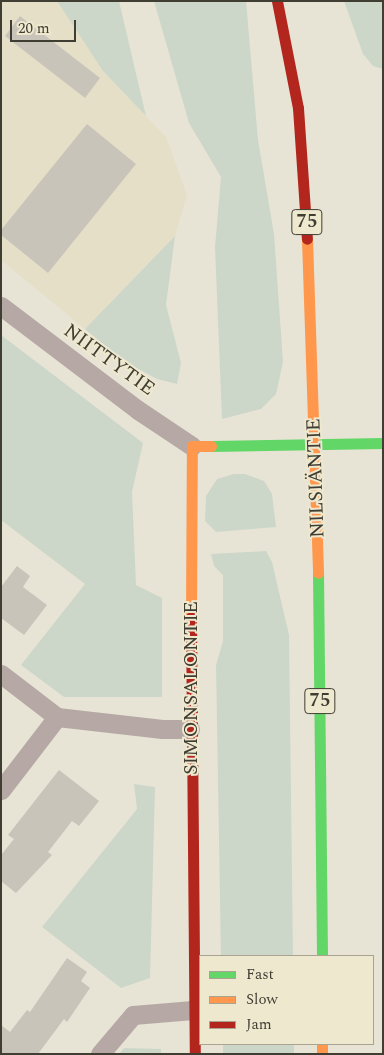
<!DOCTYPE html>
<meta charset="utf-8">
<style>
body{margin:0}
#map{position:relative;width:384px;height:1055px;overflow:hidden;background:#e7e4d6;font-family:Spectral,serif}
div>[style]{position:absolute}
.built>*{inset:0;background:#e5dfc7}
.green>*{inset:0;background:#ccd7c9}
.building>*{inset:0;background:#c9c4ba}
.street>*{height:19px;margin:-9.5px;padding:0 9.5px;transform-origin:9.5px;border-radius:9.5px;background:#b6a9a5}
.fast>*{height:11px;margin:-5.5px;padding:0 5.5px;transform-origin:5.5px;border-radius:5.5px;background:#63d668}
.slow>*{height:11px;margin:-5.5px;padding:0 5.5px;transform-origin:5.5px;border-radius:5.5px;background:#ff974d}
.jam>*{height:11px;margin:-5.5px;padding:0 5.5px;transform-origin:5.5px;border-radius:5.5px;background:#b3261e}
span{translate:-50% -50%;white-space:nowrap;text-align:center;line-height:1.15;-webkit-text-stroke:4px #eee8cf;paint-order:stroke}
.shield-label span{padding:1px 4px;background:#eee8cf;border:1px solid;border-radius:4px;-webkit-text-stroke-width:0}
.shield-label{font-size:19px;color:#403d33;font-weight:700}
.street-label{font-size:20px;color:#403d33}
.frame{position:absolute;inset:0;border:2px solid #403d33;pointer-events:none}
.legend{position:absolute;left:199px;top:955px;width:175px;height:90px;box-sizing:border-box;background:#eee8cf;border:1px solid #a8a491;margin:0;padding:6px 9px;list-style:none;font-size:15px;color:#403d33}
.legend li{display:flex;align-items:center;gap:10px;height:25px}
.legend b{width:25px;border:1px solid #a8a491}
.scale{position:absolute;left:10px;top:20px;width:66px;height:22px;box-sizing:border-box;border:2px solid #403d33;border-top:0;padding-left:6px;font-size:15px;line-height:18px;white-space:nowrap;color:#403d33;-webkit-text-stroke:4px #eee8cf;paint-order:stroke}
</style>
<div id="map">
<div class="built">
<i style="clip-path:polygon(1px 1px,57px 1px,103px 71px,166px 137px,187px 195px,175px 236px,85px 329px,1px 260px)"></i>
</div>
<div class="green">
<i style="clip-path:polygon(57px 1px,119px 1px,146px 116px,103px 71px)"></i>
<i style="clip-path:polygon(154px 1px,246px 1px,258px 140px,274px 234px,283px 362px,276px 394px,261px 409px,222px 419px,215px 247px,221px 177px,189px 123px)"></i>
<i style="clip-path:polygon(344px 1px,383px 1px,383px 69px,373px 66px,363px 54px)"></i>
<i style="clip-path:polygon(175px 236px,166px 305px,181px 363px,177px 384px,157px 379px,120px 359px,85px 329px)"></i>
<i style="clip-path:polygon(1px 335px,143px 443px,132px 492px,136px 585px,162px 598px,162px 697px,64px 697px,21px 665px,85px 584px,1px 520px)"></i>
<i style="clip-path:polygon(234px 474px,245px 474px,264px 481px,272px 494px,276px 527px,216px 532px,205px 521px,206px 496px,217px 479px)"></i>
<i style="clip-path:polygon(266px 551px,272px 562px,289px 635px,293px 956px,221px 956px,216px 665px,223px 641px,223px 575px,214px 566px,211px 554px)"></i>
<i style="clip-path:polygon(134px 784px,155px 787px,150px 978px,121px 988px,42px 927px,137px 809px)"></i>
<i style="clip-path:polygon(223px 1044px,294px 1044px,294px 1054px,223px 1054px)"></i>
<i style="clip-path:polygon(124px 1048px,161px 1049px,161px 1054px,119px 1054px)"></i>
</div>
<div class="building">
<i style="clip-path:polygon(20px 16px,100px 78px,85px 98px,5px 36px)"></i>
<i style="clip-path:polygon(87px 124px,136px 164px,48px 273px,1px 235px,1px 230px)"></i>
<i style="clip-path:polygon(17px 566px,30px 576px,23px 587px,47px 605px,24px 635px,1px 618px,1px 587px)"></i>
<i style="clip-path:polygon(59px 770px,99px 801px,79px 826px,72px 821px,48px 852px,52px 855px,16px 893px,1px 881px,1px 855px,14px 839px,8px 835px)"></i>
<i style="clip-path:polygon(67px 958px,87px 972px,81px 981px,90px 988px,67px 1022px,64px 1019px,38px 1054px,1px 1054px,1px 1025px,10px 1032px,27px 1010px,30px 1012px)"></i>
</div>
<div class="street">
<i style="left:1px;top:306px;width:172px;rotate:37.2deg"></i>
<i style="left:138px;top:410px;width:65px;rotate:33.7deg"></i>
<i style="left:1px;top:674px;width:71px;rotate:37.5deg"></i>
<i style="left:57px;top:717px;width:106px;rotate:6.5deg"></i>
<i style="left:162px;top:729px;width:28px"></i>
<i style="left:1px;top:790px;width:92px;rotate:-52.5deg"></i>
<i style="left:100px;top:1054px;width:51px;rotate:-49.8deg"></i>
<i style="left:133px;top:1015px;width:60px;rotate:-4.8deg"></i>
</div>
<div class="fast">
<i style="left:211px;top:446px;width:172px;rotate:-1deg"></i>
<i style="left:318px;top:573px;width:383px;rotate:89.4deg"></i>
</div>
<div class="slow">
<i style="left:307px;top:239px;width:334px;rotate:88.1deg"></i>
<i style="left:191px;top:617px;width:171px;rotate:-89.7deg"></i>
<i style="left:192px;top:446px;width:19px"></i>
<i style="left:322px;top:1044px;width:10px;rotate:90deg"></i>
</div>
<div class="jam">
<i style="left:277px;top:1px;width:109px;rotate:78.9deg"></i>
<i style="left:298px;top:108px;width:131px;rotate:86.1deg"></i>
<i style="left:191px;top:617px;width:437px;rotate:89.5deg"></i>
</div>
<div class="shield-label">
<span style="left:307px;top:222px">75</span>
<span style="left:320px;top:701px">75</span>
</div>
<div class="street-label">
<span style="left:109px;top:360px;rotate:36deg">NIITTYTIE</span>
<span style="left:316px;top:478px;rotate:-92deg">NILSIÄNTIE</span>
<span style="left:191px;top:688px;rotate:-90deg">SIMONSALONTIE</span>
</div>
<div class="frame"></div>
<ul class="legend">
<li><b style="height:6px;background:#63d668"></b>Fast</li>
<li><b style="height:6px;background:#ff974d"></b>Slow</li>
<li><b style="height:6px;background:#b3261e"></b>Jam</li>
</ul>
<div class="scale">20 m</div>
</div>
